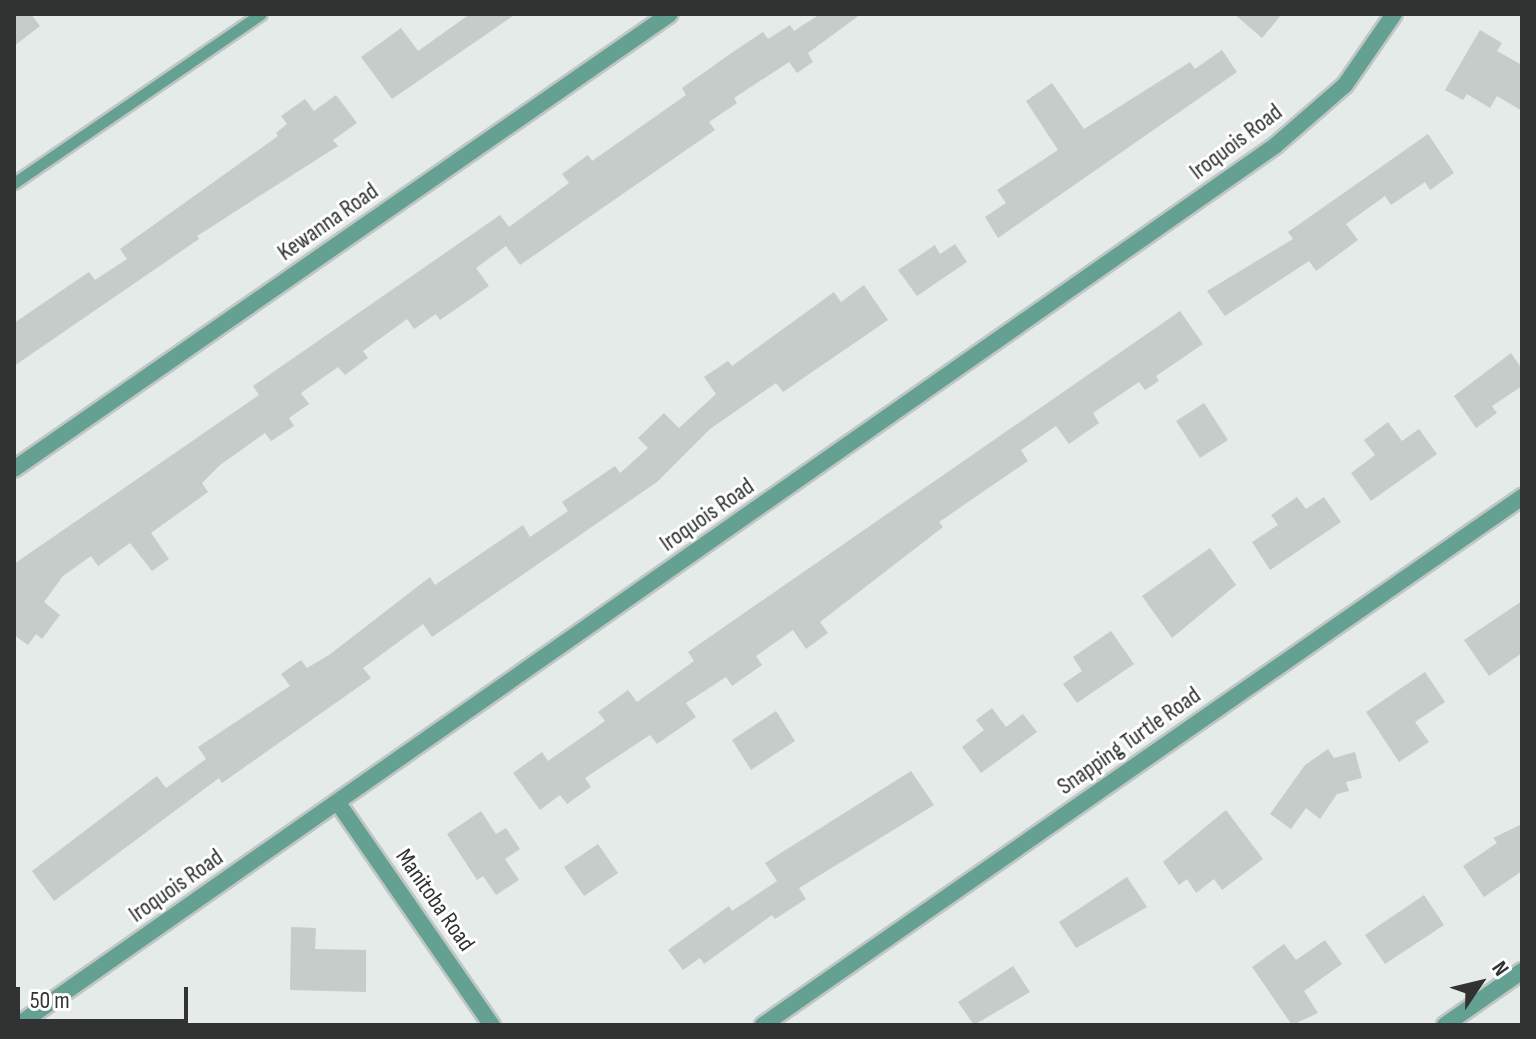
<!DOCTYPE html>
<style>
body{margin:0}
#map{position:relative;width:1536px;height:1039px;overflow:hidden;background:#e4ebe9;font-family:"Sofia Sans Condensed",sans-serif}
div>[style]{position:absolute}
.building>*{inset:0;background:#c5ccca}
.roads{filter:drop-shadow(2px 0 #c0c6c4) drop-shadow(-2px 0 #c0c6c4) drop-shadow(0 2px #c0c6c4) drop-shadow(0 -2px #c0c6c4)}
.lane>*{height:11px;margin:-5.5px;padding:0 5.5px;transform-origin:5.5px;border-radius:5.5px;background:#65a193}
.street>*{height:16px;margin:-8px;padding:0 8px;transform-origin:8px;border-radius:8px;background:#65a193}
span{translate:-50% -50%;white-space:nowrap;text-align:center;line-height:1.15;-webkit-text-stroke:6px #fff;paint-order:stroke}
.street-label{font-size:24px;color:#303332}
.frame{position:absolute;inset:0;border:16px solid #303332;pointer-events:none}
.north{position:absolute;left:1440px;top:943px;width:80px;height:80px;-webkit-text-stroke:6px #fff;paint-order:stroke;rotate:55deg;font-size:22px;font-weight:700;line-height:32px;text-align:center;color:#303332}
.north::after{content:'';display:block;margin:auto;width:28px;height:36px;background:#303332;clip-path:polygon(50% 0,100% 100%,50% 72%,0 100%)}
.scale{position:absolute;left:16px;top:987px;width:172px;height:36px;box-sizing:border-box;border:4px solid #303332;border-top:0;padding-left:10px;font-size:24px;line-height:28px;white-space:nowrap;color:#303332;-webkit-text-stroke:6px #fff;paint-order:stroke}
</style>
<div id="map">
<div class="building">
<i style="clip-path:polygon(14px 14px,31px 14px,40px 26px,14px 46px)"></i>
<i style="clip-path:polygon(470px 14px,516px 14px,392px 99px,361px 57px,401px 28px,418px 51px)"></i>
<i style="clip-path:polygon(820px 14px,861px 14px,808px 53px,813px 62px,797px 73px,789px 62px,734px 98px,737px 103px,709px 122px,715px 130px,520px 265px,506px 246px,476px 268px,489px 286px,440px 320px,436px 314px,414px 329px,407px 319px,363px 351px,368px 358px,345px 375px,338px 367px,301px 393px,309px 404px,289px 418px,294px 426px,271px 441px,265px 433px,220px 465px,202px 483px,208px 492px,151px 533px,169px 559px,152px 571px,130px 543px,98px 566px,91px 556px,63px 576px,44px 602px,60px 615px,42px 639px,36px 634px,28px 645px,14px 635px,14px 564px,259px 395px,253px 386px,500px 215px,509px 227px,569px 183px,562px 174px,588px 155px,592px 161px,686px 95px,682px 88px,733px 52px,763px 32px,768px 39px,790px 25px,794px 31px)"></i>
<i style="clip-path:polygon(1234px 14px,1282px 14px,1262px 38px)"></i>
<i style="clip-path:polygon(1480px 30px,1502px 43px,1497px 51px,1522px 65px,1522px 111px,1497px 96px,1490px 108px,1467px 94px,1463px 100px,1445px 90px)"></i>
<i style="clip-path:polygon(1222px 50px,1237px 72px,998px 238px,985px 217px,1006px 203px,997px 190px,1058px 150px,1026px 101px,1052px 83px,1084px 129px,1190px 62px,1195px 69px)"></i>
<i style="clip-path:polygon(336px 95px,357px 123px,333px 140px,338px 146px,197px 236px,199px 239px,14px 366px,14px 323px,89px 272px,95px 280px,127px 259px,120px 249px,278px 136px,276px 133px,287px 124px,281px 116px,305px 99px,314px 111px)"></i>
<i style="clip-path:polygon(1428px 134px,1454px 173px,1430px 190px,1425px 182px,1391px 205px,1385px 196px,1346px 224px,1358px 240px,1316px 271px,1309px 261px,1225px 316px,1207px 291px,1293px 239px,1288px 232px)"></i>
<i style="clip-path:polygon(955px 244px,967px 262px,917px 296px,898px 270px,935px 245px,940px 254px)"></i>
<i style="clip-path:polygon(864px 285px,888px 320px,783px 392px,776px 383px,710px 429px,657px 482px,432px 637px,423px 624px,363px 668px,371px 678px,222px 783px,219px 778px,54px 901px,32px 871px,157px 776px,166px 788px,206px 759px,198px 747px,290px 686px,281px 674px,301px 660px,307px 668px,329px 655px,430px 577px,435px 585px,523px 525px,530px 537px,568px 511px,562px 502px,615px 466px,620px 473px,648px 448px,638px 438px,664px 413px,679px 428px,716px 394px,704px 377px,728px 361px,732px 366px,834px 292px,841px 302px)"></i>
<i style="clip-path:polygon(1180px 311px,1203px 344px,1156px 376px,1159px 381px,1145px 390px,1139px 382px,1093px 413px,1099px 423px,1069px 444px,1056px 426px,1021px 450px,1028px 461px,939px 522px,943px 527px,820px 622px,828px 633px,806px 649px,793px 630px,756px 656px,762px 665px,732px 686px,726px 677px,686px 703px,696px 717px,657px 744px,650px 735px,585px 778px,591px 787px,567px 804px,560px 795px,540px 810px,513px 773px,542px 752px,548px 761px,605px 721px,598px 712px,628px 690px,637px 702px,694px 661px,688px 652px)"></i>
<i style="clip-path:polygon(1511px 353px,1522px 369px,1522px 386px,1492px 406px,1497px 413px,1476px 428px,1454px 396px)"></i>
<i style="clip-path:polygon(1204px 403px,1228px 440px,1200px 458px,1176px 421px)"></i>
<i style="clip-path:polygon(1388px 422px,1402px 441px,1419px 429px,1437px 454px,1371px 501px,1351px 473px,1375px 455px,1364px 440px)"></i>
<i style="clip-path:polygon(1297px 497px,1306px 509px,1324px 497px,1341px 522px,1270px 570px,1252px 542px,1278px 525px,1271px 515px)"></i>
<i style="clip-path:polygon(1210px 548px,1236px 585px,1172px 638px,1142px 596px)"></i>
<i style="clip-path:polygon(1522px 601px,1522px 653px,1489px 676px,1464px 640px)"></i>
<i style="clip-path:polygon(1111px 631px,1134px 664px,1077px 703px,1063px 684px,1082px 671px,1073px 657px)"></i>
<i style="clip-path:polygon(1425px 672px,1445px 702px,1415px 722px,1429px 742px,1399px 762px,1366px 712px)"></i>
<i style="clip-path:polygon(992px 708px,1006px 727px,1023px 714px,1037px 732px,981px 773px,962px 747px,984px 730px,976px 720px)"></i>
<i style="clip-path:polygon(776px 711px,795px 741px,751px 770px,732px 740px)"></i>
<i style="clip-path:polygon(1328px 749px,1334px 758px,1355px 752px,1362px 778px,1346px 782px,1349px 791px,1337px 794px,1320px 819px,1306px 808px,1291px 829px,1270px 814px,1305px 765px)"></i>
<i style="clip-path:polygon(911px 771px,934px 805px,799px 888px,806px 899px,775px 919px,772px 915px,704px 964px,700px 958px,683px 970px,668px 950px,729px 906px,732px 911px,777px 881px,765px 863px)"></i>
<i style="clip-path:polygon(1226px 810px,1263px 859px,1222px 890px,1214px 879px,1196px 893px,1187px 879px,1179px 885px,1163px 862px)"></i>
<i style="clip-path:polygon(481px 811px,496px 834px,506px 828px,520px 849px,505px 859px,519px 880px,496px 895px,483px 876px,477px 880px,447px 834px)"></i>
<i style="clip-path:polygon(1522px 824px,1522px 871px,1484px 897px,1463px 866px,1497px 843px,1493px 838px)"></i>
<i style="clip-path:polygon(598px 844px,618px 873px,584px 896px,564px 867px)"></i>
<i style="clip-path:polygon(1127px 877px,1147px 907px,1076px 948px,1059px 922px)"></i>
<i style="clip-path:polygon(1424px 895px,1444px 925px,1385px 964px,1365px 935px)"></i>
<i style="clip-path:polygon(291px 927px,316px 928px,315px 949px,366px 950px,366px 992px,290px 990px)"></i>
<i style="clip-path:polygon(1325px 940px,1342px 964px,1304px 991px,1318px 1013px,1292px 1025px,1252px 967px,1284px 944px,1296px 960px)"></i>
<i style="clip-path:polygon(1013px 966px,1030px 992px,974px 1025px,958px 1002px)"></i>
</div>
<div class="roads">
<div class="lane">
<i style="left:14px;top:183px;width:299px;rotate:-34.4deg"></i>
</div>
<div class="street">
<i style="left:14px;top:469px;width:798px;rotate:-34.75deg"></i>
<i style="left:338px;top:803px;width:270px;rotate:55.3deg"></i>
<i style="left:18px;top:1025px;width:1535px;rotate:-34.97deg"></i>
<i style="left:1276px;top:145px;width:91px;rotate:-41deg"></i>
<i style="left:1345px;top:85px;width:86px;rotate:-55.4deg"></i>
<i style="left:763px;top:1025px;width:925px;rotate:-34.82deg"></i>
<i style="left:1445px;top:1025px;width:94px;rotate:-35deg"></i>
</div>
</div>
<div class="street-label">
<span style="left:1236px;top:142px;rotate:-37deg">Iroquois Road</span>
<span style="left:328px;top:222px;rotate:-35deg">Kewanna Road</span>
<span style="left:707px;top:515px;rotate:-35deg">Iroquois Road</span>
<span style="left:1129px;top:741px;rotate:-35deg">Snapping Turtle Road</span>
<span style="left:176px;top:886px;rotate:-35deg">Iroquois Road</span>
<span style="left:435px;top:900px;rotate:55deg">Manitoba Road</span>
</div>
<div class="frame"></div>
<div class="north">N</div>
<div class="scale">50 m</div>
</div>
